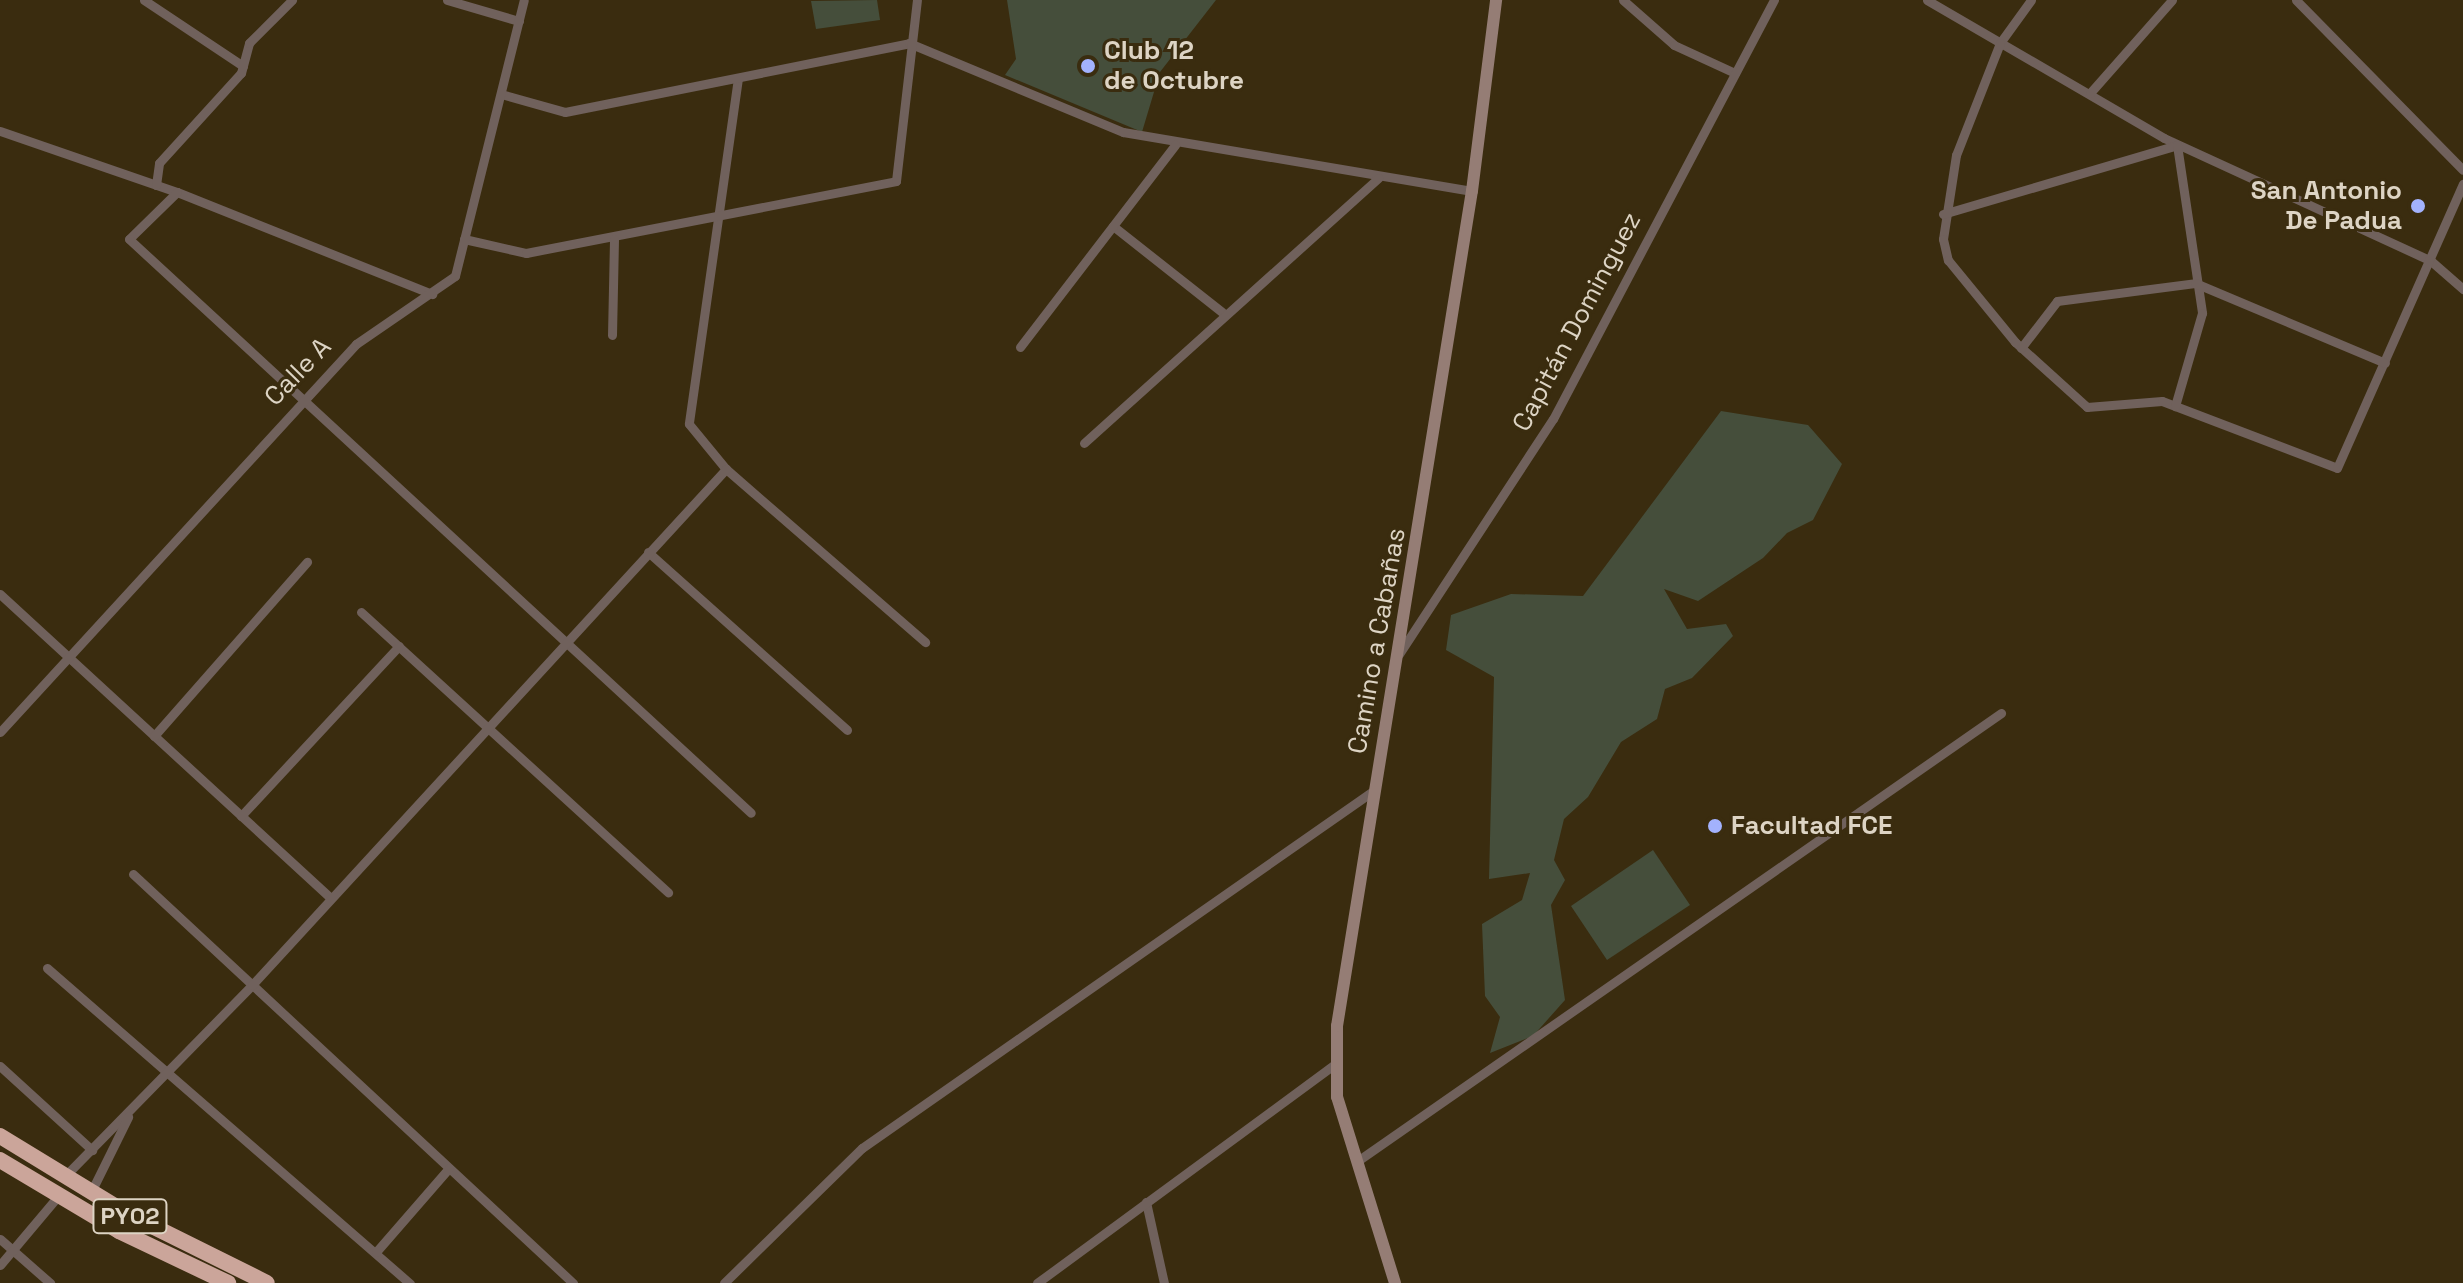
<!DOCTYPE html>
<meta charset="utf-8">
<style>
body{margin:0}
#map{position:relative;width:2463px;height:1283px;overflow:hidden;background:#3a2c0f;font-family:"Space Grotesk",sans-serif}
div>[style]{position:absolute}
.green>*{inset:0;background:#454e3b}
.street>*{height:9px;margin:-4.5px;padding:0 4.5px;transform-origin:4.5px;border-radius:4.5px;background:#70615c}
.secondary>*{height:12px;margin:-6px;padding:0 6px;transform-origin:6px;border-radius:6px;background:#957d75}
.highway>*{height:16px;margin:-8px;padding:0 8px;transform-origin:8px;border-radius:8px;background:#cba59a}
.dots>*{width:22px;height:22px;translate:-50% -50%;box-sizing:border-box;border:4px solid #3a2c0f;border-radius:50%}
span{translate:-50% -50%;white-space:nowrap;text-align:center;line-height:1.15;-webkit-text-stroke:6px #3a2c0f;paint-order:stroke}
.shield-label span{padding:2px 6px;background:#3a2c0f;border:2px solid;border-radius:6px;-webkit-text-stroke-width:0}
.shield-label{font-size:24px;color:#ddd4c4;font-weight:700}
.poi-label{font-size:26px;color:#ddd4c4;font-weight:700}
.left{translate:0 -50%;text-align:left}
.right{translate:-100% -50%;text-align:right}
.street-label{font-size:26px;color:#ddd4c4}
</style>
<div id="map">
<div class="green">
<i style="clip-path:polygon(877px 0,880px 20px,816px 29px,811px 1px)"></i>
<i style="clip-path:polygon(1007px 0,1216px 0,1160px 72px,1142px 132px,1005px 75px,1016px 59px)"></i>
<i style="clip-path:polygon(1721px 411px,1808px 425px,1842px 464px,1813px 520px,1787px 533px,1763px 558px,1698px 601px,1664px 589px,1687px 629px,1726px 624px,1733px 636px,1692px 678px,1665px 689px,1657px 719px,1621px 742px,1588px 797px,1564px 819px,1554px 860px,1565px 880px,1551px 905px,1565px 1000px,1533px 1036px,1490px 1053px,1500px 1017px,1485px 996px,1482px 924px,1522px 900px,1530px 873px,1489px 879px,1494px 677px,1446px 650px,1451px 615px,1511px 594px,1583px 596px)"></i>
<i style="clip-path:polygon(1653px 850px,1690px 905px,1607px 960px,1571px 906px)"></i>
</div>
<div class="street">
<i style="left:144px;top:0;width:119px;rotate:33.7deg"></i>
<i style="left:447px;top:0;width:75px;rotate:16.3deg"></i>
<i style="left:1623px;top:0;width:68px;rotate:41.4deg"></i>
<i style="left:1674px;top:45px;width:67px;rotate:24.7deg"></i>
<i style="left:1927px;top:0;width:274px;rotate:30.2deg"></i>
<i style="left:2164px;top:138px;width:294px;rotate:24.7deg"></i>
<i style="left:2431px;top:261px;width:43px;rotate:41.2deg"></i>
<i style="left:2031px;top:0;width:53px;rotate:125.8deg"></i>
<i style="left:2000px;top:43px;width:120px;rotate:111.4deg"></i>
<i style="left:1956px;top:155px;width:85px;rotate:98.8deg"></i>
<i style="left:1943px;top:239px;width:22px;rotate:77deg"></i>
<i style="left:1948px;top:260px;width:106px;rotate:50.7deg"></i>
<i style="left:2015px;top:342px;width:97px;rotate:42.1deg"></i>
<i style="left:2087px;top:407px;width:75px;rotate:-4.6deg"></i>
<i style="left:2162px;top:401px;width:187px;rotate:20.9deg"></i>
<i style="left:2337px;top:468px;width:311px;rotate:-66.1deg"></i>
<i style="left:2296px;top:0;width:238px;rotate:45.5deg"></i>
<i style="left:738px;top:78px;width:349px;rotate:98.1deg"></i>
<i style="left:689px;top:424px;width:58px;rotate:50.6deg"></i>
<i style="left:726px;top:469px;width:264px;rotate:41deg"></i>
<i style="left:2090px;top:93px;width:124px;rotate:-48.6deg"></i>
<i style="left:501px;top:94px;width:66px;rotate:15.7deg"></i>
<i style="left:565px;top:112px;width:351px;rotate:-11.3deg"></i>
<i style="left:909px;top:43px;width:232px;rotate:22.6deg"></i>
<i style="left:1123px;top:132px;width:354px;rotate:9.6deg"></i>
<i style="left:0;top:131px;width:187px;rotate:19deg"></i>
<i style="left:177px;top:192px;width:275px;rotate:21.8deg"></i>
<i style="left:156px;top:185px;width:22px;rotate:-82deg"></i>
<i style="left:159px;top:163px;width:122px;rotate:-47.7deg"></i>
<i style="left:241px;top:73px;width:31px;rotate:-75deg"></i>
<i style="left:249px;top:43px;width:61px;rotate:-45deg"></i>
<i style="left:177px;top:192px;width:67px;rotate:135.6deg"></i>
<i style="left:129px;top:239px;width:846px;rotate:42.7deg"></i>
<i style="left:1943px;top:214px;width:244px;rotate:-16.4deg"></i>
<i style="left:2177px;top:145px;width:170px;rotate:81.5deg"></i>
<i style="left:2202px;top:313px;width:97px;rotate:106.2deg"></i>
<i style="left:1113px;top:226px;width:139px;rotate:38.3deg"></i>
<i style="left:464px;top:239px;width:64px;rotate:12.7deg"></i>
<i style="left:526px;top:253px;width:377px;rotate:-11deg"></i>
<i style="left:896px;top:181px;width:182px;rotate:-83.4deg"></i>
<i style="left:612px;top:335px;width:96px;rotate:-88.8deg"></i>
<i style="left:1020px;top:347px;width:255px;rotate:-52.5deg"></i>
<i style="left:2021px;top:348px;width:59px;rotate:-52.5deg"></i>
<i style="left:2057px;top:301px;width:139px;rotate:-7.4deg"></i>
<i style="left:2195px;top:283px;width:206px;rotate:22.8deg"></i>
<i style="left:1084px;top:443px;width:396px;rotate:-42deg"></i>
<i style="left:648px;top:552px;width:267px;rotate:41.8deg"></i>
<i style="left:0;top:594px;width:449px;rotate:42.6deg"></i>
<i style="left:361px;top:612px;width:416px;rotate:42.4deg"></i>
<i style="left:1399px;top:654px;width:281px;rotate:-56.8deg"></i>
<i style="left:1553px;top:419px;width:474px;rotate:-62.2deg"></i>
<i style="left:0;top:732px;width:527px;rotate:-47.46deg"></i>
<i style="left:356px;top:344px;width:120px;rotate:-34.5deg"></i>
<i style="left:455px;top:276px;width:284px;rotate:-76deg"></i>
<i style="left:154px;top:736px;width:232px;rotate:-48.7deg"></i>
<i style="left:241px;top:816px;width:232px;rotate:-47.1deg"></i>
<i style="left:133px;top:874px;width:601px;rotate:42.91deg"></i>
<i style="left:47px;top:968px;width:481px;rotate:41deg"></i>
<i style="left:0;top:1066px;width:125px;rotate:42.4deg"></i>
<i style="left:1356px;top:1162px;width:786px;rotate:-34.84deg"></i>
<i style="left:65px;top:1176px;width:267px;rotate:-45.6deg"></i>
<i style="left:252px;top:985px;width:701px;rotate:-47.43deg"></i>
<i style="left:91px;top:1192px;width:84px;rotate:-63.7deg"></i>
<i style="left:1146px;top:1202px;width:83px;rotate:77.5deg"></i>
<i style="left:0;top:1239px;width:67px;rotate:41.3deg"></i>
<i style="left:376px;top:1252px;width:111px;rotate:-49deg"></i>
<i style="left:0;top:1265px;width:92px;rotate:-49.9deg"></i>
<i style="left:724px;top:1283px;width:193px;rotate:-44.4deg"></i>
<i style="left:862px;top:1148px;width:623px;rotate:-34.94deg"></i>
<i style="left:1037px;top:1283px;width:370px;rotate:-36.3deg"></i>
</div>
<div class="secondary">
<i style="left:1395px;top:1283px;width:195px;rotate:-107.3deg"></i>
<i style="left:1337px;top:1097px;width:71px;rotate:-90deg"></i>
<i style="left:1337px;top:1026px;width:846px;rotate:-80.82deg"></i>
<i style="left:1472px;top:191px;width:193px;rotate:-82.8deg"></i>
</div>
<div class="highway">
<i style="left:0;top:1136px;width:148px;rotate:31.4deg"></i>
<i style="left:126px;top:1213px;width:157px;rotate:26.4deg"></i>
<i style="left:0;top:1160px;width:139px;rotate:30.8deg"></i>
<i style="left:119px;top:1231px;width:121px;rotate:25.5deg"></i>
</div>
<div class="dots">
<i style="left:1088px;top:66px;background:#a3b2fd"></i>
<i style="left:2418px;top:206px;background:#a3b2fd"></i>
<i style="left:1715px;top:826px;background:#a3b2fd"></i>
</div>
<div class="shield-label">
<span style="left:130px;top:1216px">PY02</span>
</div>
<div class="poi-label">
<span class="left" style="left:1104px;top:66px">Club 12<br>de Octubre</span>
<span class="right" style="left:2402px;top:206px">San Antonio<br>De Padua</span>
<span class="left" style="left:1731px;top:826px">Facultad FCE</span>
</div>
<div class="street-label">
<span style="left:1577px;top:322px;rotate:-62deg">Capitán Dominguez</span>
<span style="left:298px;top:372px;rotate:-46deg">Calle A</span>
<span style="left:1377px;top:641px;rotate:-80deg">Camino a Cabañas</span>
</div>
</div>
